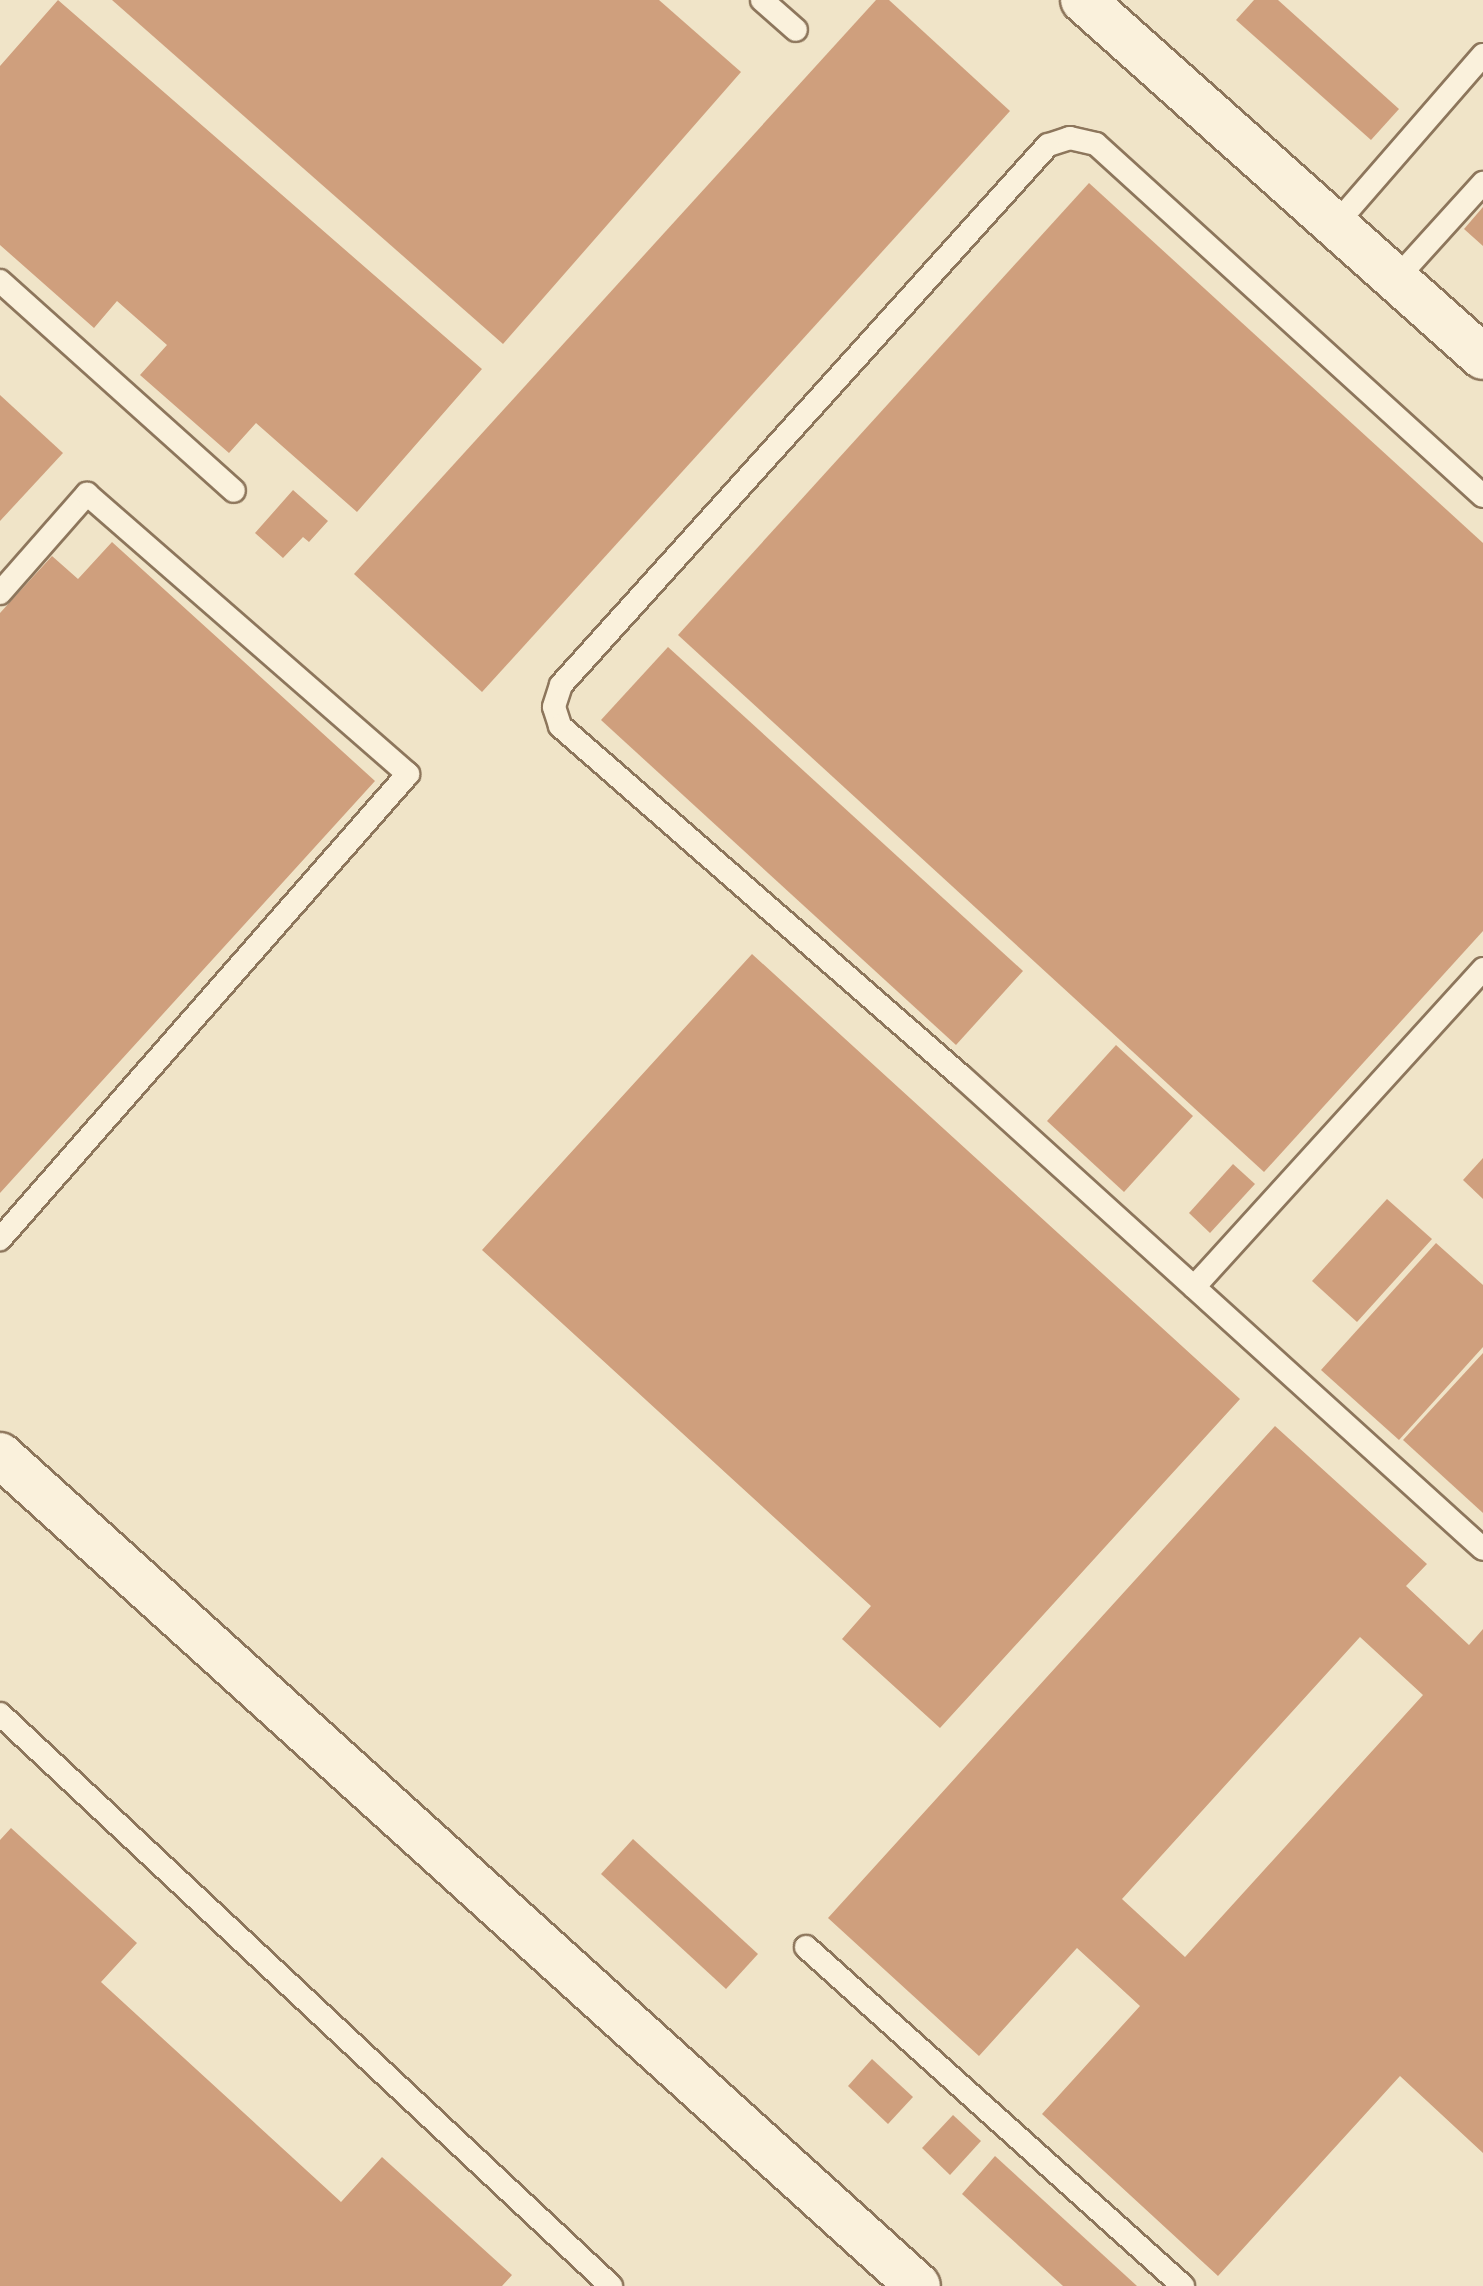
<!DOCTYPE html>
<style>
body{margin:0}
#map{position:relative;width:1483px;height:2286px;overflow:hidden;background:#f0e4c8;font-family:"Playfair Display",serif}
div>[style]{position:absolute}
.building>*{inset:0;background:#cf9f7d}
.roads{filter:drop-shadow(2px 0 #8d765c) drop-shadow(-2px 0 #8d765c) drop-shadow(0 2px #8d765c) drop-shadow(0 -2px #8d765c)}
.lane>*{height:22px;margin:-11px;padding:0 11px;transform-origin:11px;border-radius:11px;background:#faf1dc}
.secondary>*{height:44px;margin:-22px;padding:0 22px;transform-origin:22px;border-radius:22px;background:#faf1dc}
span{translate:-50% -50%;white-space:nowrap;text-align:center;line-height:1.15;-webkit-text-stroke:8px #f7eed8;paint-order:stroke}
</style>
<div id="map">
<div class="building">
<i style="clip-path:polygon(58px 0,482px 369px,357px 512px,256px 423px,229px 453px,140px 375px,167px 345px,117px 301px,94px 328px,0 245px,0 66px)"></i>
<i style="clip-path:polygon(112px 0,659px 0,741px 72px,503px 344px)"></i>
<i style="clip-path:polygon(876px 0,889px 0,1010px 111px,482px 692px,354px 574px)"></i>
<i style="clip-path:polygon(1254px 0,1278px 0,1399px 109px,1371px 140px,1236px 20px)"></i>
<i style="clip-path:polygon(1089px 183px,1483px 543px,1483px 931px,1264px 1172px,678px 635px)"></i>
<i style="clip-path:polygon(1483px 207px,1483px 246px,1464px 229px)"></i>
<i style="clip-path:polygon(0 395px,63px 453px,0 521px)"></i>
<i style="clip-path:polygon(293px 490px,328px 521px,309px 542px,303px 537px,283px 558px,255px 533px)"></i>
<i style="clip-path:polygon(112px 542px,375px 781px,0 1193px,0 613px,52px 556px,78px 579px)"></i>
<i style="clip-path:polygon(668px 647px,1023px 971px,956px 1045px,601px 720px)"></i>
<i style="clip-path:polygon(752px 954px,1240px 1399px,940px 1728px,842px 1639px,871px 1606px,482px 1250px)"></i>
<i style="clip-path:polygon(1116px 1045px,1193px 1116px,1124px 1192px,1047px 1121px)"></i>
<i style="clip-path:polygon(1483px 1158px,1483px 1199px,1463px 1180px)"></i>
<i style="clip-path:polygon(1233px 1164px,1255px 1184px,1210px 1233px,1189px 1213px)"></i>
<i style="clip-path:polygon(1387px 1199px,1432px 1239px,1357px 1322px,1312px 1281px)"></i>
<i style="clip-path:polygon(1436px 1243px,1483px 1285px,1483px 1347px,1399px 1440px,1321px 1370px)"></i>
<i style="clip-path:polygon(1483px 1353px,1483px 1513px,1403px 1440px)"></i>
<i style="clip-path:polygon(evenodd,1275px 1426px,1427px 1564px,1406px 1586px,1469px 1645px,1483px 1629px,1483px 2153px,1400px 2076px,1218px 2276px,1042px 2114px,1140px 2006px,1077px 1948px,979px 2056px,828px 1918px,1275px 1426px,1360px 1637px,1423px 1695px,1185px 1957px,1122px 1899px,1360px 1637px)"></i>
<i style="clip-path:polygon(11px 1828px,137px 1943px,101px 1982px,341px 2202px,382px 2157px,512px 2275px,502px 2286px,0 2286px,0 1840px)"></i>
<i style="clip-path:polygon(633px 1839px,758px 1954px,726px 1989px,601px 1874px)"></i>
<i style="clip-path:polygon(872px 2059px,913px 2097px,888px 2124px,848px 2086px)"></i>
<i style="clip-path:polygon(953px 2115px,981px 2141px,950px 2175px,922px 2148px)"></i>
<i style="clip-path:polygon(995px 2156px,1137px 2286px,1063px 2286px,962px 2194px)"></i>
</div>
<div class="roads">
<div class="lane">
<i style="left:762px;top:0;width:45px;rotate:41.4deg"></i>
<i style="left:1336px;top:224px;width:224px;rotate:-49deg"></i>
<i style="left:1396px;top:279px;width:130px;rotate:-47.8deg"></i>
<i style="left:0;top:281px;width:314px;rotate:41.9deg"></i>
<i style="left:1483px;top:496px;width:523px;rotate:-137.71deg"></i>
<i style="left:1096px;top:144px;width:27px;rotate:-167deg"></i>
<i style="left:1070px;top:138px;width:23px;rotate:162deg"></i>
<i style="left:1048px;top:145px;width:727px;rotate:132.05deg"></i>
<i style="left:561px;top:685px;width:23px;rotate:108deg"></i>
<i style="left:554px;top:707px;width:20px;rotate:72deg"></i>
<i style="left:560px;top:726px;width:532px;rotate:41.12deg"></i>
<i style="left:961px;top:1076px;width:704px;rotate:42.18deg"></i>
<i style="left:0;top:593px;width:132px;rotate:-48.7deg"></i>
<i style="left:87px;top:494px;width:426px;rotate:41.1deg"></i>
<i style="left:408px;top:774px;width:619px;rotate:131.26deg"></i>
<i style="left:1194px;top:1287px;width:430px;rotate:-47.7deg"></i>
<i style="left:0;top:1714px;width:837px;rotate:43.11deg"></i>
<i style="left:806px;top:1947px;width:507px;rotate:41.96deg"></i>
</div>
<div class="secondary">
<i style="left:1083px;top:0;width:536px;rotate:41.75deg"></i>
<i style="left:0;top:1455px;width:1238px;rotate:42.15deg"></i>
</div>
</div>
</div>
